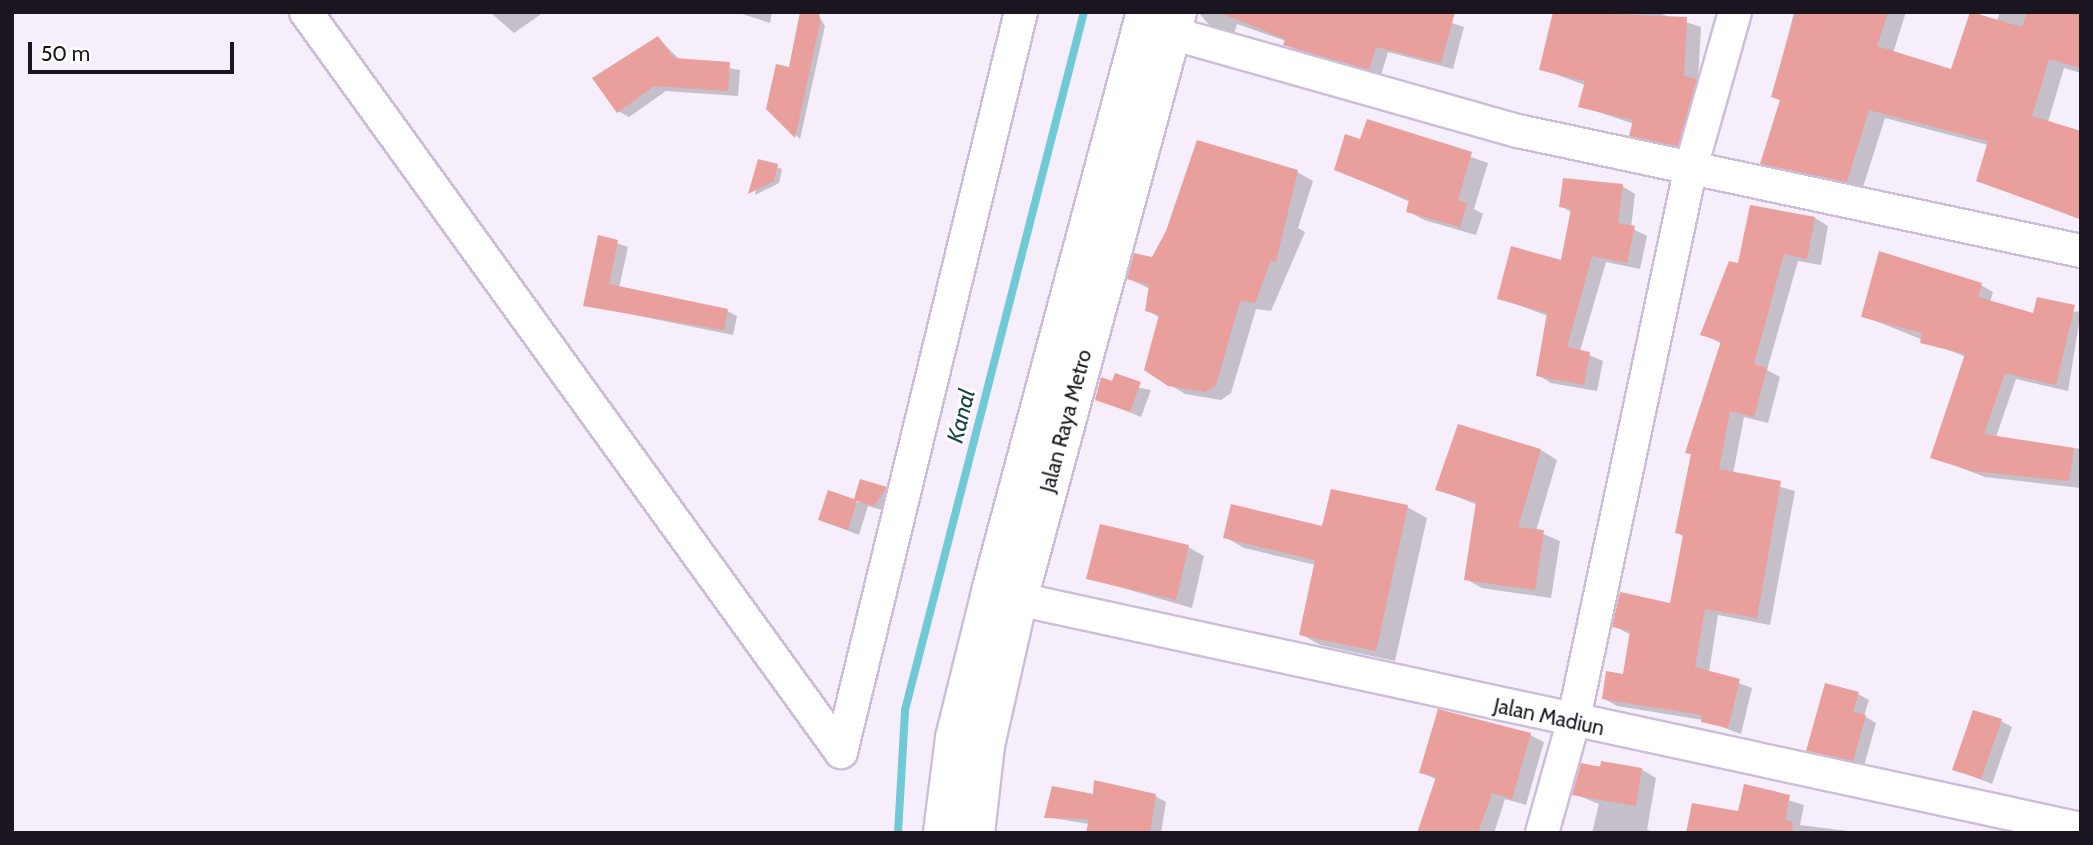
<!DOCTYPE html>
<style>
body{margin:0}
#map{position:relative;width:2093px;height:845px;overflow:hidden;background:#f6effb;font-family:Cabin,sans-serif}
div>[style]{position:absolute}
.shadow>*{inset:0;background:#0003}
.stream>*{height:8px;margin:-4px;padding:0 4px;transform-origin:4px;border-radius:4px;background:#70cad5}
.building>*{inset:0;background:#e99f9c}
.roads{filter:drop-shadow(2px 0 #ccbed9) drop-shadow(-2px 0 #ccbed9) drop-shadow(0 2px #ccbed9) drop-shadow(0 -2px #ccbed9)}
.minor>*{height:32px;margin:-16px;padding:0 16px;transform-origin:16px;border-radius:16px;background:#fff}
.trunk>*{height:38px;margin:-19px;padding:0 19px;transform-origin:19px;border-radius:19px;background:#fff}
span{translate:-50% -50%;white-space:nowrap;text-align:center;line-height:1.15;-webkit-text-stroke:5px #fff;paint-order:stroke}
.street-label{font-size:21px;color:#1a151f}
.water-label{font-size:23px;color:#174247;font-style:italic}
.frame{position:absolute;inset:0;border:14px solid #1a151f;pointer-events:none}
.scale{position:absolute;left:28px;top:42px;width:206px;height:32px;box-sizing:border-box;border:4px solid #1a151f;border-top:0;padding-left:9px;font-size:21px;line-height:24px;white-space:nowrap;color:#1a151f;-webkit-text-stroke:5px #fff;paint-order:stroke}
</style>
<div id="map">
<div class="shadow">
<i style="clip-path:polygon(490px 12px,544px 12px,514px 33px)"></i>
<i style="clip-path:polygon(736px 12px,772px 12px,770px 23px)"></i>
<i style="clip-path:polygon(1198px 12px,1420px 12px,1464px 27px,1453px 69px,1388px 52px,1381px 75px,1296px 51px,1286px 41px,1237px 24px,1234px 34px,1211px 27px)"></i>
<i style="clip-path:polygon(1554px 12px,1655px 12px,1701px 27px,1698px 82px,1711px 89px,1693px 154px,1646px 143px,1631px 135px,1634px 124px,1580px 106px,1585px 85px,1541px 69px)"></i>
<i style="clip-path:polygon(1794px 12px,1906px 12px,1893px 53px,1952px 71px,1972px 12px,1997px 20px,2000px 12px,2081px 12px,2081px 73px,2064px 68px,2048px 122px,2081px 131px,2081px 220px,1978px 180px,1988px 145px,1885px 118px,1862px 190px,1762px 163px,1781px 101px,1773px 96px)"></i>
<i style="clip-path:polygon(818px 14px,825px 26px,800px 139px,768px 108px)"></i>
<i style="clip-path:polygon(658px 38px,680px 60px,740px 70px,738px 96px,666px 91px,629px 117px,618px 111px)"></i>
<i style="clip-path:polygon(1368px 121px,1488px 163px,1474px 209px,1483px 214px,1476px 235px,1424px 220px,1408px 211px,1410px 202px,1336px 169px,1361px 141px)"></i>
<i style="clip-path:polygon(759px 161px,782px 169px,779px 183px,755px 195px)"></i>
<i style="clip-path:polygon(1297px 172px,1313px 181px,1298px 228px,1305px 232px,1271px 311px,1256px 309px,1231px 393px,1221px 400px,1185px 394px,1169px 384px,1160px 318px,1147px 310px,1150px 289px,1129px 279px)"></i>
<i style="clip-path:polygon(1622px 186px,1635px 194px,1631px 228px,1647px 236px,1640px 269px,1606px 262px,1580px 351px,1603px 361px,1597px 391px,1551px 383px,1538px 375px,1548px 316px,1499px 298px,1562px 262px,1572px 213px,1561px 206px)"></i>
<i style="clip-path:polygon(1815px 218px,1828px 226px,1821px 265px,1798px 261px,1767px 370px,1780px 377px,1768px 423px,1744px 417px,1733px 474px,1795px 491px,1770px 625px,1718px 615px,1709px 672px,1752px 688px,1741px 734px,1703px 720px,1617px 706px,1603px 698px,1624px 676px,1631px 635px,1614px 626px,1672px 605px,1684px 537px,1677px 532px,1722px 344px,1702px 334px,1740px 265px)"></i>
<i style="clip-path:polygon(599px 237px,628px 247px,619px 288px,727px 311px,737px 316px,733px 335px,585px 305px)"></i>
<i style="clip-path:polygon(1981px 285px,1993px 292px,1990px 302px,2034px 316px,2081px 311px,2068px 391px,2016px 379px,1996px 437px,2081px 449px,2081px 488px,1985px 477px,1932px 457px,1966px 357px,1863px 316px)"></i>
<i style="clip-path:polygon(1113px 383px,1151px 390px,1141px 417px,1097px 399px)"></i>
<i style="clip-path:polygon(1541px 450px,1557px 460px,1536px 531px,1560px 541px,1551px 598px,1482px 588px,1466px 579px,1478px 505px,1437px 489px)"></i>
<i style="clip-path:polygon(886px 489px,896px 495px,885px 511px,868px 506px,859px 535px,820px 520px)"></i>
<i style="clip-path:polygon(1407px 507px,1427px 518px,1395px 661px,1320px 645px,1301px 634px,1316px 565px,1244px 548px,1225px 537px,1324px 528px)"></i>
<i style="clip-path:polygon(1188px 547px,1204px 556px,1192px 608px,1088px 578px)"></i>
<i style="clip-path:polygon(1858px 694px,1869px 700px,1864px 716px,1876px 723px,1864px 766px,1808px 750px)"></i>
<i style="clip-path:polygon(2001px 721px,2012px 727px,1992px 784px,1954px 769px)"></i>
<i style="clip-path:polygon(1530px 735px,1544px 742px,1526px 805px,1505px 799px,1494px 833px,1419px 833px,1437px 780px,1421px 772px)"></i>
<i style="clip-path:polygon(1582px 765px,1641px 769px,1656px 778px,1647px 830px,1660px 833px,1592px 833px,1599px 804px,1574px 794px)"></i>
<i style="clip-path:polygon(1745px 787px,1804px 805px,1800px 825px,1864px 833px,1688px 833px,1739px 813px)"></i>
<i style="clip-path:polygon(1094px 796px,1155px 796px,1166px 802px,1161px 833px,1088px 833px,1089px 824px,1046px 817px)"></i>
</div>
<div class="stream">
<i style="left:898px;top:833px;width:123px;rotate:-86.7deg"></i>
<i style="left:905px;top:710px;width:721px;rotate:-75.62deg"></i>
</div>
<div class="building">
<i style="clip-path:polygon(800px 12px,819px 12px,820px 23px,795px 138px,766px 109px,776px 64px,789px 67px)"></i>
<i style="clip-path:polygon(1218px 12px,1455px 12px,1441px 63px,1376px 47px,1369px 70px,1283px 45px,1285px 39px)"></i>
<i style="clip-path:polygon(1553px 12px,1687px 17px,1684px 76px,1697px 79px,1678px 146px,1629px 136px,1633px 120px,1578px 107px,1585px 81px,1539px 70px)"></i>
<i style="clip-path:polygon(1795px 12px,1888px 12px,1877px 46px,1951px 69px,1970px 12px,2022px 27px,2027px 12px,2081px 12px,2081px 68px,2049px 59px,2032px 116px,2081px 131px,2081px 219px,1976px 181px,1988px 141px,1869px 110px,1847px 182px,1760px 164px,1780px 100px,1771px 97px)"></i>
<i style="clip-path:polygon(658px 36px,674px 58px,730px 62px,728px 91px,654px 86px,617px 113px,592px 78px)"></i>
<i style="clip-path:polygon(1367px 119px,1472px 152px,1458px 200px,1467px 203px,1460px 227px,1406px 212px,1409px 200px,1334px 170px,1345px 134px,1360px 139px)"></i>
<i style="clip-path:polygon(1197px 140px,1298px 170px,1276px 262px,1271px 260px,1255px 303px,1240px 301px,1216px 385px,1205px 392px,1168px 386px,1144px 370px,1159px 315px,1145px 311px,1149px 285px,1127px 279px,1134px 253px,1152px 257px,1166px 231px)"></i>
<i style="clip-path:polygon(758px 159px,778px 164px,774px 181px,748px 194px)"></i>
<i style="clip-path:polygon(1563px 178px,1623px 184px,1618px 223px,1635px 226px,1627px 263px,1592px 256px,1567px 347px,1590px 352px,1584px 385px,1536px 376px,1547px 313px,1497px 299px,1511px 246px,1561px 260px,1571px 209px,1559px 207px)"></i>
<i style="clip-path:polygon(1750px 205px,1815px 217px,1807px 259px,1784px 254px,1754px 364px,1767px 368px,1754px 417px,1730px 411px,1719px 469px,1781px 481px,1757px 618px,1705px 609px,1695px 667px,1740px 679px,1728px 728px,1701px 722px,1702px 715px,1602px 699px,1606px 671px,1623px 674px,1630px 631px,1612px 627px,1620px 592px,1670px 603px,1683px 535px,1675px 533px,1691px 454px,1685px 453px,1721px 341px,1700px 335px,1729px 261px,1738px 263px)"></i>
<i style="clip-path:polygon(598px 235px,618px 240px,609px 284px,728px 309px,724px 330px,583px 306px)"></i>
<i style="clip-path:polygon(1879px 251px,1982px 283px,1978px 297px,2033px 313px,2037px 297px,2075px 305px,2056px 385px,2005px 373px,1984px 434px,2074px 448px,2069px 481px,1972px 471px,1930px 458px,1965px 354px,1920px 343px,1922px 333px,1861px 317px)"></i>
<i style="clip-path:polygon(1115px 373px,1141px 382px,1130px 412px,1095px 400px,1101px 377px,1112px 381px)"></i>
<i style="clip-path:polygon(1458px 424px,1541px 449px,1518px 527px,1544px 530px,1535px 590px,1464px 580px,1476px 502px,1435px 490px)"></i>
<i style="clip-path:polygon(860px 479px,887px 487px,874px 506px,857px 501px,848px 530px,818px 520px,828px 490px,854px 499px)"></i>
<i style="clip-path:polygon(1331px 489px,1408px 505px,1376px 651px,1299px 635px,1315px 560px,1223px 538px,1231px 504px,1322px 526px)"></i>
<i style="clip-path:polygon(1100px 524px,1189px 545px,1176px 600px,1086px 579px)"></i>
<i style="clip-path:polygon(1825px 683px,1859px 692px,1853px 712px,1866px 715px,1853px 761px,1806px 751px)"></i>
<i style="clip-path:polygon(1438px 709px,1531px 733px,1512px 799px,1492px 793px,1478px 833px,1417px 833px,1436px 777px,1419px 773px)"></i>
<i style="clip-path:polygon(1973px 710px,2002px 719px,1981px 779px,1952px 770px)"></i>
<i style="clip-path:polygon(1601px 761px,1642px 768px,1636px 806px,1572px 795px,1581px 763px,1600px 767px)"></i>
<i style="clip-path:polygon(1094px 780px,1156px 794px,1150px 833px,1086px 833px,1089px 819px,1044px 818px,1052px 786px,1093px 794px)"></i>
<i style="clip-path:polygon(1744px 784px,1790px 795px,1785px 820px,1793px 822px,1792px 833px,1686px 833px,1692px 803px,1738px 811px)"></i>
</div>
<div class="roads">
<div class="minor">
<i style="left:306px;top:12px;width:913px;rotate:54.13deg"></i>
<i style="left:1171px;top:33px;width:361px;rotate:15.8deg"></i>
<i style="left:1518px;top:131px;width:576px;rotate:12.03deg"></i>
<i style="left:1018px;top:599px;width:1088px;rotate:12.21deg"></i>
<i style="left:841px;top:752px;width:762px;rotate:-76.33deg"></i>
<i style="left:1542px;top:833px;width:114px;rotate:-74.3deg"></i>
<i style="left:1573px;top:723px;width:564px;rotate:-78.03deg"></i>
<i style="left:1690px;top:171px;width:165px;rotate:-74.2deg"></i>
</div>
<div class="trunk">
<i style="left:943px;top:833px;width:96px;rotate:-82.8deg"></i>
<i style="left:955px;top:738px;width:154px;rotate:-76.1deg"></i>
<i style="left:992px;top:588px;width:596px;rotate:-75.03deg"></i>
<i style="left:975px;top:833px;width:89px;rotate:-83.5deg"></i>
<i style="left:985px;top:745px;width:150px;rotate:-77.3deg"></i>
<i style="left:1018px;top:599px;width:608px;rotate:-74.84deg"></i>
</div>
</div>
<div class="street-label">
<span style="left:1066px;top:421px;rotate:-75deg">Jalan Raya Metro</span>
<span style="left:1549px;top:717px;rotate:12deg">Jalan Madiun</span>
</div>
<div class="water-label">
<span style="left:961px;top:416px;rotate:-76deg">Kanal</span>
</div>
<div class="frame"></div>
<div class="scale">50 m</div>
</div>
